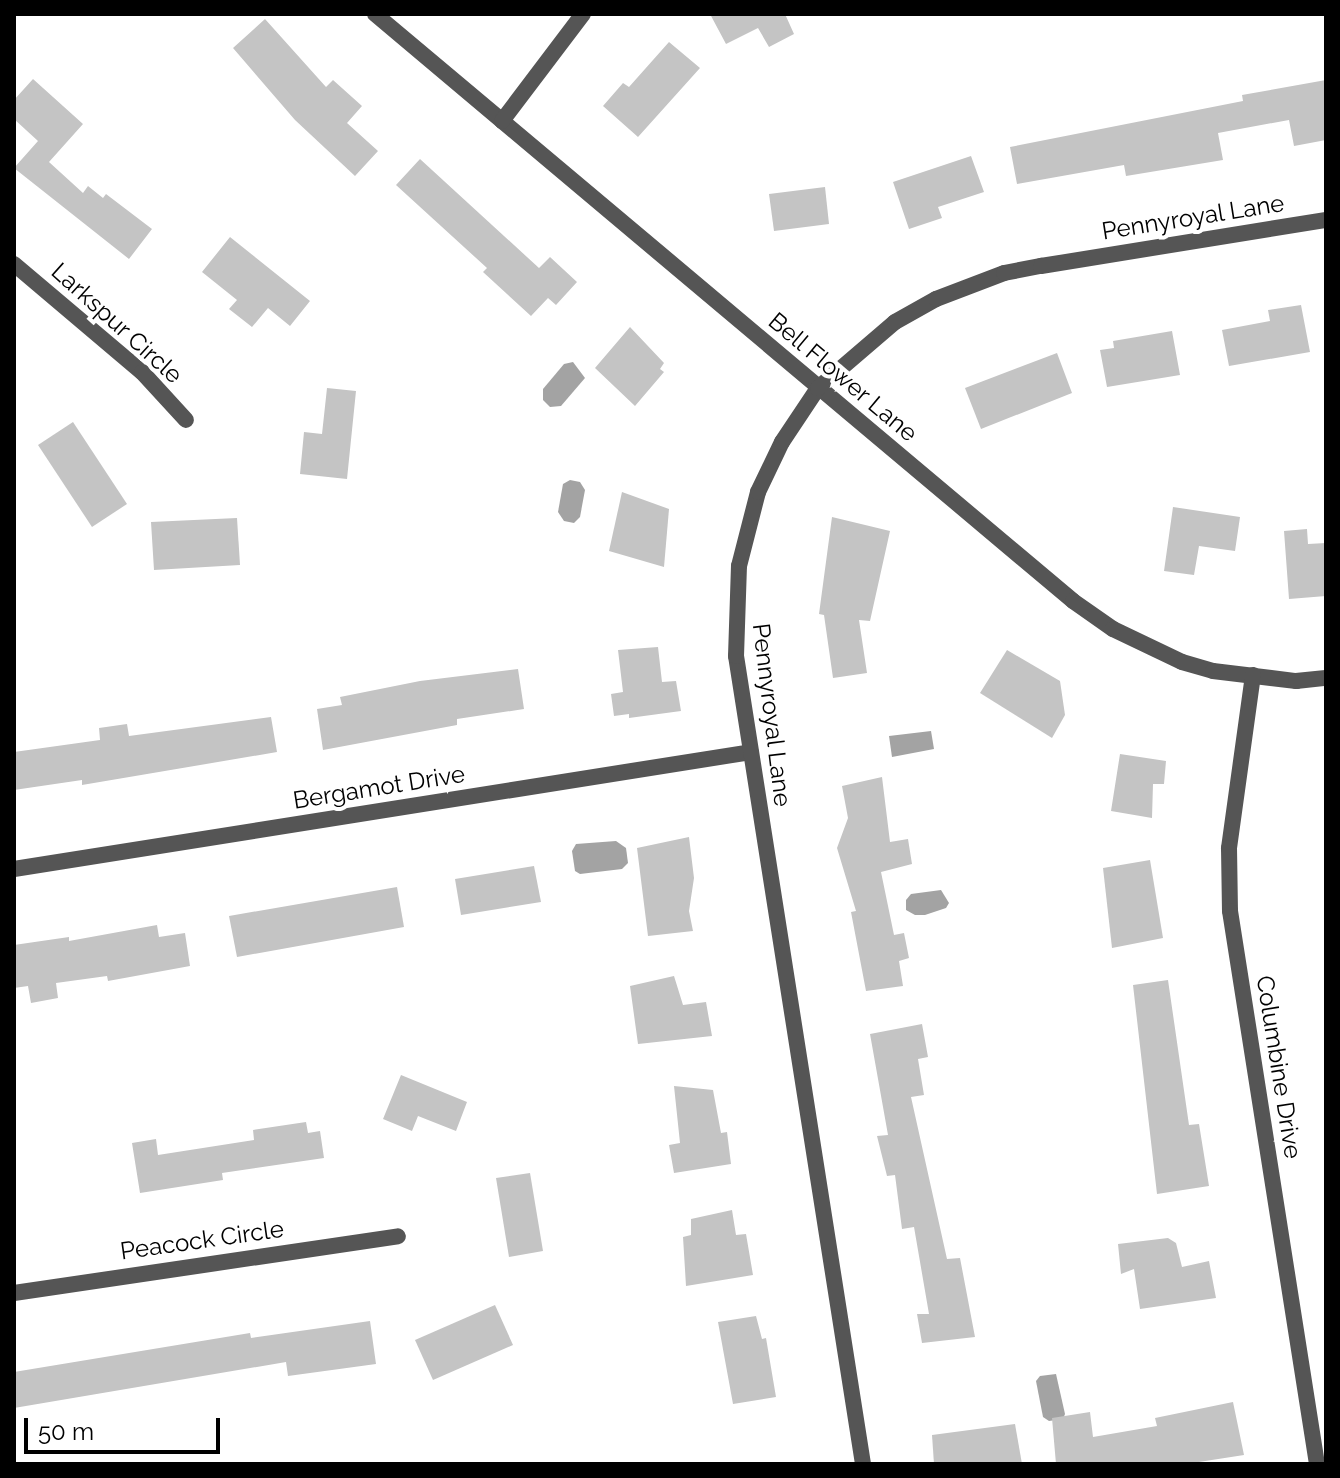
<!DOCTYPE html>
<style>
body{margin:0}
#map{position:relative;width:1340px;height:1478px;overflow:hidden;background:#fff;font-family:Raleway,sans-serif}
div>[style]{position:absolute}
.water>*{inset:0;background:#a3a3a3}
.building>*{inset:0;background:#c4c4c4}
.street>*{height:16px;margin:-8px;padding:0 8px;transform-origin:8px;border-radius:8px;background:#555}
span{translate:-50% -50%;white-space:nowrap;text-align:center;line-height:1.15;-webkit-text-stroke:8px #fff;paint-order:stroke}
.street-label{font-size:24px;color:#000}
.frame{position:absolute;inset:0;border:16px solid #000;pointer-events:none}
.scale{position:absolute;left:24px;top:1418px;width:196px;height:36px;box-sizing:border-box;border:4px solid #000;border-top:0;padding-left:10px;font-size:24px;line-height:28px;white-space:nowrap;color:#000;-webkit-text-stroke:6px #fff;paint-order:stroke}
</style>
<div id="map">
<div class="water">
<i style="clip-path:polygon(573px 362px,585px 378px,561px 406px,550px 407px,543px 400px,543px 389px,564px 364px)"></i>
<i style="clip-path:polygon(570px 480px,580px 482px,585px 490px,580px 517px,574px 523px,564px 521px,558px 512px,563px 484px)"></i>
<i style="clip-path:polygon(931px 731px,934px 749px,892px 757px,889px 736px)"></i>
<i style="clip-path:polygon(616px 841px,626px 848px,628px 863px,622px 869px,580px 874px,575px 871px,572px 851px,576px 844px)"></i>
<i style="clip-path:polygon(941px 890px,949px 903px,946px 908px,925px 915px,915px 915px,906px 910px,906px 900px,911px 894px)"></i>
<i style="clip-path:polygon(1056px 1374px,1065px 1414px,1063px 1419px,1049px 1421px,1043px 1417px,1036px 1381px,1040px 1376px)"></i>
</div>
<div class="building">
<i style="clip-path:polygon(710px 14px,785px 14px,794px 34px,769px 47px,758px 28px,726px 44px)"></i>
<i style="clip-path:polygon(265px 19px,326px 87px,333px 80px,362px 106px,347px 123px,378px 151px,355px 176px,295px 120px,233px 48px)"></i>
<i style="clip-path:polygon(669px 42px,700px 68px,638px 137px,603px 106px,623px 83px,629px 87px)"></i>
<i style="clip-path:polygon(33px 79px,83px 124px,49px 162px,83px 193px,88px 186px,103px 198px,106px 194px,152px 229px,129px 259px,14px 168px,38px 141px,14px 119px,14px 100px)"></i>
<i style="clip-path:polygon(1326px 80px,1326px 140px,1294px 146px,1289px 120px,1218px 133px,1223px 160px,1126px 176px,1124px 165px,1017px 184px,1010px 147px,1243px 101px,1242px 95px)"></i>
<i style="clip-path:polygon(971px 156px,984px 192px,938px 207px,942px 218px,909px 229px,893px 182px)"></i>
<i style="clip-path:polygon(420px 159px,539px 268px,550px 257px,577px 282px,556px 305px,548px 298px,531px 316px,483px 272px,487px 268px,396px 185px)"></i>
<i style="clip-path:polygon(825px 187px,829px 224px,774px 231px,769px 194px)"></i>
<i style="clip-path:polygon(230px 237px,310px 301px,290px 326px,268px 308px,252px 327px,229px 309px,237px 300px,202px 272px)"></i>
<i style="clip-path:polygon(1301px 305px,1310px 352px,1229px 366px,1222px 330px,1270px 321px,1268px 310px)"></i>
<i style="clip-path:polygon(630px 327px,664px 363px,660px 369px,664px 372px,635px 406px,595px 368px)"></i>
<i style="clip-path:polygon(1172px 331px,1180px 375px,1107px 387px,1100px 350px,1114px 348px,1113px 341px)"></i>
<i style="clip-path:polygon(1057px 353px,1072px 393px,981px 429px,965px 388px)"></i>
<i style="clip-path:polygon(327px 388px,356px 391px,347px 479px,300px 474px,304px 432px,322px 434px)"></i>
<i style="clip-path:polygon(73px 422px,127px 504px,92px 527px,38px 445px)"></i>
<i style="clip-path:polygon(622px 492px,669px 509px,664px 567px,609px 551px)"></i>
<i style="clip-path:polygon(1173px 507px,1240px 517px,1235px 551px,1199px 546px,1194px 575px,1164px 571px)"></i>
<i style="clip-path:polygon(832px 517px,890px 531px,870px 621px,859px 620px,867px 673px,833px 678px,824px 615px,819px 614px)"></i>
<i style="clip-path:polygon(237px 518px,240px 565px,154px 570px,151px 522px)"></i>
<i style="clip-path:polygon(1307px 529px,1308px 544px,1326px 543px,1326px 596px,1289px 599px,1284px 531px)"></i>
<i style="clip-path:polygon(658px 647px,662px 682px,676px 681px,681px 711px,629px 718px,629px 714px,614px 716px,611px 694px,623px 692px,618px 650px)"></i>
<i style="clip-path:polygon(1007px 650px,1060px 681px,1065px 715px,1052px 738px,980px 693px)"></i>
<i style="clip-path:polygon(518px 669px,524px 709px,457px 719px,457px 725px,323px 750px,317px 709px,342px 705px,340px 697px,420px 681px)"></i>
<i style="clip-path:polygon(271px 717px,277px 752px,82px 785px,82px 780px,14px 790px,14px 752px,100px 740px,99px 728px,127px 724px,129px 736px)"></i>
<i style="clip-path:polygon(1120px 754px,1166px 761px,1164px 784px,1153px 784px,1152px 818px,1111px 811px)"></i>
<i style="clip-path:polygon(882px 777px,890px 842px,908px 839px,912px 864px,881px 872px,894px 935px,904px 933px,909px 958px,899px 961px,903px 986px,866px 991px,851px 912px,856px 911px,837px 848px,848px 818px,842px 786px)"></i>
<i style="clip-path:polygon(689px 837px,694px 878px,689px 911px,693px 931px,648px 936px,637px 848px)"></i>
<i style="clip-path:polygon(1150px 860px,1163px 938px,1112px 948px,1103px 868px)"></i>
<i style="clip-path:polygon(534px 866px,541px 902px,461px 915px,455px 879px)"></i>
<i style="clip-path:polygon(397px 887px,404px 927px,237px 957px,229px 916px)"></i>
<i style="clip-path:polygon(157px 925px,159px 937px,185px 933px,190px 966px,108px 981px,107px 976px,56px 983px,58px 998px,31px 1003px,28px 986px,14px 988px,14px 945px,69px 937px,69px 941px)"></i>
<i style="clip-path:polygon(674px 976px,683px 1005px,706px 1002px,712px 1036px,638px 1044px,630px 986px)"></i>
<i style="clip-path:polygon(1168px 980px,1189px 1125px,1199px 1124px,1209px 1186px,1157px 1194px,1133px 985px)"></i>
<i style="clip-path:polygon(922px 1024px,928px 1057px,918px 1059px,924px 1095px,911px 1097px,947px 1259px,960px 1258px,975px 1337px,922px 1343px,917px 1314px,929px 1314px,914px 1227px,902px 1229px,895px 1175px,887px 1176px,877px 1136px,888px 1135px,870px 1034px)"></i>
<i style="clip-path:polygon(401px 1075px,467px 1102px,456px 1131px,418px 1116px,412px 1131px,383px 1119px)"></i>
<i style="clip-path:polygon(674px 1086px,713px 1090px,721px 1133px,727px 1132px,731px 1164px,674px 1173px,669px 1145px,680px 1143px)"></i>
<i style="clip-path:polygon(306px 1122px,308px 1133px,320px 1131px,324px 1158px,222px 1173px,223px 1180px,140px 1193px,132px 1143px,156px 1139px,158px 1155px,254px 1140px,253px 1130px)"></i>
<i style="clip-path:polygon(530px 1173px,543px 1251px,509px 1257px,496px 1178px)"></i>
<i style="clip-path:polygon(732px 1210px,736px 1235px,746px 1234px,753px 1275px,686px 1286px,683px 1237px,691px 1235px,691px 1219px)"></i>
<i style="clip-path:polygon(1168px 1238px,1176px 1243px,1182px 1267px,1209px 1261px,1216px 1298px,1140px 1309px,1134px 1269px,1121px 1274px,1118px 1244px)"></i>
<i style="clip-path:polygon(495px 1305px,513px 1345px,433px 1380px,415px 1340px)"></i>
<i style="clip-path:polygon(756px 1316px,762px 1339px,766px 1338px,776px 1397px,733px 1404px,718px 1322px)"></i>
<i style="clip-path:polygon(370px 1321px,376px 1364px,288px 1376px,286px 1362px,14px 1408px,14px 1372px,250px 1333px,251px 1338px)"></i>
<i style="clip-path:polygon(1233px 1402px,1244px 1455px,1186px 1464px,1056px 1464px,1052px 1418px,1090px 1412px,1093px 1437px,1157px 1426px,1155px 1418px)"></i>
<i style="clip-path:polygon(1015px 1424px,1022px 1464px,934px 1464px,932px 1435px)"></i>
</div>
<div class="street">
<i style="left:375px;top:14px;width:912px;rotate:40.06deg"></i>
<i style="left:1073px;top:601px;width:49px;rotate:35deg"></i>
<i style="left:1113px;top:629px;width:76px;rotate:25.6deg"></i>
<i style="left:1182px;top:662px;width:32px;rotate:16deg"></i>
<i style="left:1213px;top:671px;width:84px;rotate:6.9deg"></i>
<i style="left:1296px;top:681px;width:30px;rotate:-6deg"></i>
<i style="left:502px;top:121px;width:134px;rotate:-52.9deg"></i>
<i style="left:14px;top:264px;width:167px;rotate:40.2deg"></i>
<i style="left:142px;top:372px;width:65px;rotate:47.5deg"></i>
<i style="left:1253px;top:675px;width:175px;rotate:97.9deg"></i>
<i style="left:1229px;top:848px;width:63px;rotate:89.1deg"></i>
<i style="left:1230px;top:911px;width:560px;rotate:81.06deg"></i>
<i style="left:14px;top:869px;width:746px;rotate:-9.02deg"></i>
<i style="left:14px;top:1293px;width:388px;rotate:-8.4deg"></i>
<i style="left:863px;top:1464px;width:818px;rotate:-98.93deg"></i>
<i style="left:736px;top:656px;width:90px;rotate:-88.1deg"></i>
<i style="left:739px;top:566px;width:76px;rotate:-75.6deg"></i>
<i style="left:758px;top:492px;width:55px;rotate:-64.4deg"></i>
<i style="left:782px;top:442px;width:65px;rotate:-56.3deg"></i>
<i style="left:818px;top:388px;width:101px;rotate:-40.6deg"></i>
<i style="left:895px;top:322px;width:47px;rotate:-29.3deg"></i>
<i style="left:936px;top:299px;width:73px;rotate:-20.9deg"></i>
<i style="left:1004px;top:273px;width:38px;rotate:-11deg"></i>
<i style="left:1041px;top:266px;width:289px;rotate:-9.2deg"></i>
</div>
<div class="street-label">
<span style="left:1193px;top:217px;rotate:-9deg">Pennyroyal Lane</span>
<span style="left:117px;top:323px;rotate:42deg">Larkspur Circle</span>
<span style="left:843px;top:377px;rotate:40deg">Bell Flower Lane</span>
<span style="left:772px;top:715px;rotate:83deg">Pennyroyal Lane</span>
<span style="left:379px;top:787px;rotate:-9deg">Bergamot Drive</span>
<span style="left:1279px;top:1067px;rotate:81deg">Columbine Drive</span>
<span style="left:202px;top:1240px;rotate:-8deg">Peacock Circle</span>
</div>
<div class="frame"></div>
<div class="scale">50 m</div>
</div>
